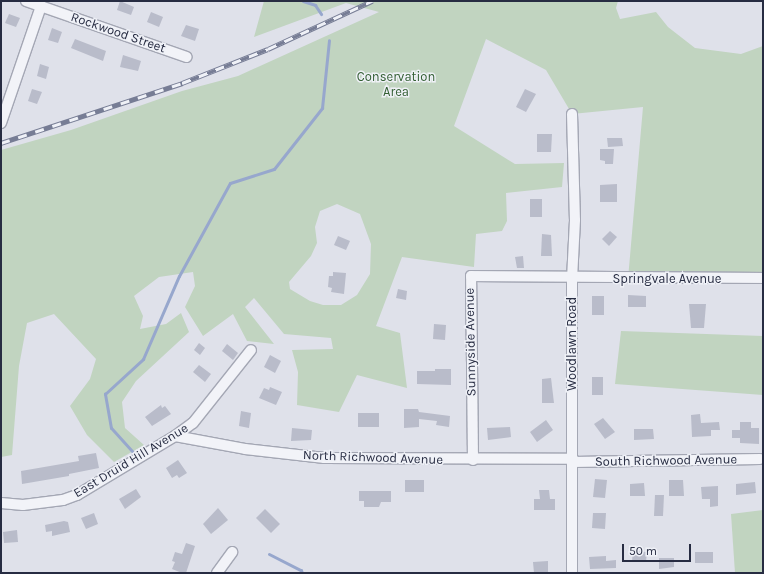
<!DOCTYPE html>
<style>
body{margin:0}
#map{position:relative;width:764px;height:574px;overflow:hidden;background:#dfe1ea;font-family:Karla,sans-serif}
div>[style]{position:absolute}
.green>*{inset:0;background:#c1d4c0}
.stream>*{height:3px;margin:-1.5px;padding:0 1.5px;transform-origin:1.5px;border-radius:1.5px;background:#97a7cd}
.building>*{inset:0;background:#b9bcca}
.roads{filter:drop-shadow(1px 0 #a4a7b4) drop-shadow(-1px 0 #a4a7b4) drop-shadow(0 1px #a4a7b4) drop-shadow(0 -1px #a4a7b4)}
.minor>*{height:10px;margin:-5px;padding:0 5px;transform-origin:5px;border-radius:5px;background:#f2f3f8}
.rail>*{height:4.5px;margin-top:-2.25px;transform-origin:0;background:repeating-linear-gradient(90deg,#eff1f7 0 9px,#777d95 0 18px);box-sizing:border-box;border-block:1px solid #777d95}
span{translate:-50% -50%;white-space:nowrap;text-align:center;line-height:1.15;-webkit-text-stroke:3px #eff1f7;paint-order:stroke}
.street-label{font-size:13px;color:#272c42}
.park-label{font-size:13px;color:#335f33}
.frame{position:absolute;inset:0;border:2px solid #272c42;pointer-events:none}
.scale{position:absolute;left:622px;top:544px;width:69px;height:18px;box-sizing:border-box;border:2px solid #272c42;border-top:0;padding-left:5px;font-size:12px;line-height:14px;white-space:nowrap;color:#272c42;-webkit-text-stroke:3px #eff1f7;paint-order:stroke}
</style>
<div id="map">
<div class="green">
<i style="clip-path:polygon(evenodd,264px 1px,618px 1px,616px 8px,620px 19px,656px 12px,668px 27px,695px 48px,741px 54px,763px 46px,763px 278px,628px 279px,643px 107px,572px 114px,546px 70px,486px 39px,454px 126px,515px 164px,564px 163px,562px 187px,506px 193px,507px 221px,502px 231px,476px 234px,474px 267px,402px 257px,376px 326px,400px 333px,407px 388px,357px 375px,339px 412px,297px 405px,298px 372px,292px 350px,333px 349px,331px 338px,284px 334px,254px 298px,245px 307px,274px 344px,247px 341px,233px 314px,203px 336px,185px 307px,195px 286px,193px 272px,159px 277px,134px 296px,143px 316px,140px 329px,166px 324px,181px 313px,189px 332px,136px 381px,122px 402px,125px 428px,144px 445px,114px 462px,87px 435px,70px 406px,90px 379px,96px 359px,54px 314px,27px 323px,19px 366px,12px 455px,1px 457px,1px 150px,71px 130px,182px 91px,238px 76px,379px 12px,346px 3px,254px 37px,264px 1px,337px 204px,360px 214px,371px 244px,370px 274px,357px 295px,341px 305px,323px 305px,310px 301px,290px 289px,289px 282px,311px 256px,317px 243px,315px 227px,320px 211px,337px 204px)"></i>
<i style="clip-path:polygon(621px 331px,763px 336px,763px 395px,615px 384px)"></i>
<i style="clip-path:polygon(763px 510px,763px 573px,735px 573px,731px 514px)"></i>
</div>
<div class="stream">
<i style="left:303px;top:1px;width:13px;rotate:18deg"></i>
<i style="left:315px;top:5px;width:11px;rotate:56deg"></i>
<i style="left:132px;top:451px;width:31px;rotate:-132deg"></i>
<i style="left:111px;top:428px;width:35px;rotate:-100deg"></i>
<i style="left:105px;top:394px;width:52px;rotate:-42.6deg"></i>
<i style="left:143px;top:359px;width:90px;rotate:-66.6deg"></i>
<i style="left:179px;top:276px;width:106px;rotate:-61.3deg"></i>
<i style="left:230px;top:183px;width:46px;rotate:-17.7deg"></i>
<i style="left:274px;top:169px;width:78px;rotate:-51.8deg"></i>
<i style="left:322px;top:108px;width:68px;rotate:-84.1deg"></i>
<i style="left:269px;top:554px;width:36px;rotate:27deg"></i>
<i style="left:301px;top:570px;width:3px;rotate:72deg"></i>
</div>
<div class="building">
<i style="clip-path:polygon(120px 1px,134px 7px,131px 15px,117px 10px)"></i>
<i style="clip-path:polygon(151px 12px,163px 17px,159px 27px,147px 22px)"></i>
<i style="clip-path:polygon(9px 14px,20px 18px,16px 27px,5px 23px)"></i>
<i style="clip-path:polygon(186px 25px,199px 29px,195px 41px,181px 36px)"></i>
<i style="clip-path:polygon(52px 28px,62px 32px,58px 43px,48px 40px)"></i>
<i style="clip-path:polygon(75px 39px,106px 51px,103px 61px,71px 48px)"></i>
<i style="clip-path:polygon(123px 55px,141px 61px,138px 71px,120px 67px)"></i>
<i style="clip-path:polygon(40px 64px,49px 67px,46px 79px,37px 76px)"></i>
<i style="clip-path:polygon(32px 89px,42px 92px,37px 104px,28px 101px)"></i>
<i style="clip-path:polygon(525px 89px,536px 94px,526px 112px,516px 107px)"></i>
<i style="clip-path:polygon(537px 134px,552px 134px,551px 152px,537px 152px)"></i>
<i style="clip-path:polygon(607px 138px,622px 138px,623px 146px,608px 147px)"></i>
<i style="clip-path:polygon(600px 149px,614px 149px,613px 164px,605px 164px,605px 161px,600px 160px)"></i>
<i style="clip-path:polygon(617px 184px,617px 202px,600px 202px,600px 185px)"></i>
<i style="clip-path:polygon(530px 199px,542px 199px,542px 217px,530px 217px)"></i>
<i style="clip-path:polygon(610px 231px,617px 237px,609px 246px,602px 239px)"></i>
<i style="clip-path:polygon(542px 234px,551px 235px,552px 256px,541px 256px)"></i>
<i style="clip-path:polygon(338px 236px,350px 241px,346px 250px,334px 245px)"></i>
<i style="clip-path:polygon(523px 256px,524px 268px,517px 268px,515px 257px)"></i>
<i style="clip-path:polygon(333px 272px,346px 273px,344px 294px,331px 292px,332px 288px,328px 287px,329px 276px,333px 276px)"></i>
<i style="clip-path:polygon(398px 289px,407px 291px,406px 300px,396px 298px)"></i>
<i style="clip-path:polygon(628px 295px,646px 296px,646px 307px,628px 307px)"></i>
<i style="clip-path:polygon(592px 296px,604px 296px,604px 315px,592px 315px)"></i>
<i style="clip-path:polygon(689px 304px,706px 304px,704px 328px,691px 328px)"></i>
<i style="clip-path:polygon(434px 324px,446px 325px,445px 340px,433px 339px)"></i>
<i style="clip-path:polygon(199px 343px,205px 348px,200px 355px,194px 350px)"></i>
<i style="clip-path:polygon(227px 344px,238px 353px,233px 360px,222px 351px)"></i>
<i style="clip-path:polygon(270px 355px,281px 361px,275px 373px,264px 367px)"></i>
<i style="clip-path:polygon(199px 365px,211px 374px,205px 382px,193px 372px)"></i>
<i style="clip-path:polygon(435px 369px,451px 369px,451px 385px,417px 384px,417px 371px,435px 371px)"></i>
<i style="clip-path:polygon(592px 377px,603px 377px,603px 395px,592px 395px)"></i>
<i style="clip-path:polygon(551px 378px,554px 403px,542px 403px,542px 379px)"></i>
<i style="clip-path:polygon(270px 387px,282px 392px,276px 405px,259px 398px,264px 388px,269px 390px)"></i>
<i style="clip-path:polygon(161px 405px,162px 408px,165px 406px,171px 414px,152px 426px,145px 417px)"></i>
<i style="clip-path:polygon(404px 409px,418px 409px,419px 412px,450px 416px,449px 427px,436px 425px,437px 421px,419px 419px,419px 427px,404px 428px)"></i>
<i style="clip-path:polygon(241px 411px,251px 413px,249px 428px,239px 426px)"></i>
<i style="clip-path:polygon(358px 413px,379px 413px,379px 427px,358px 427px)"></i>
<i style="clip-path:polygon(700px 414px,701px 423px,719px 422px,720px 430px,711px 430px,711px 436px,692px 437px,691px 415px)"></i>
<i style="clip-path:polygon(603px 418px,615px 432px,605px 439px,594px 424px)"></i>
<i style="clip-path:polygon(546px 420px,553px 430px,537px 442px,530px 432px)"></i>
<i style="clip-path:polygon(740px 422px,751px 422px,751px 428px,759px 428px,759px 444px,740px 443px,740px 438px,732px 438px,732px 430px,740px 430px)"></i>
<i style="clip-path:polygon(510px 427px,511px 437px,488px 440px,487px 428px)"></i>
<i style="clip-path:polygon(292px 428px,312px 430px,311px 440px,291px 441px)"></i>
<i style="clip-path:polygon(634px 429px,653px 429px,654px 439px,634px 440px)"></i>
<i style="clip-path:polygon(96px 453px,99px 468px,69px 474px,69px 476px,22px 484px,21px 471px,79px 461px,78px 456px)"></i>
<i style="clip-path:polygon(178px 460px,187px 473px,179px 478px,177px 475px,172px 478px,166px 468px)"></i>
<i style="clip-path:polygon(595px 479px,607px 480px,605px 498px,593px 497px)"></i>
<i style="clip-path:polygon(405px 480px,424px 480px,424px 492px,405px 492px)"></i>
<i style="clip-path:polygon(669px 480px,683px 480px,684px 496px,669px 496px)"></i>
<i style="clip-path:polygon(755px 482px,756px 493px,736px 495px,736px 484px)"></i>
<i style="clip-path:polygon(644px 483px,645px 496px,630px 496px,630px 484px)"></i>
<i style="clip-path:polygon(718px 486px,718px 506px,710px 507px,710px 499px,702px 499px,701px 487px)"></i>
<i style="clip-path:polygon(136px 489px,141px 497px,125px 509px,119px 499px)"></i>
<i style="clip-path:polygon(539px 490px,549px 490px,550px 499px,555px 499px,555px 510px,534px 510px,534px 499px,540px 499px)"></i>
<i style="clip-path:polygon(359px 491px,391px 491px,391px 502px,381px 502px,379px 507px,364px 507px,364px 501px,359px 501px)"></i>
<i style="clip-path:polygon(655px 495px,664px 495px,663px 516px,654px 516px)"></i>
<i style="clip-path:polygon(218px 508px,228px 520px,211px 534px,203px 524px)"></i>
<i style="clip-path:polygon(265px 509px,280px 524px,271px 533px,256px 518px)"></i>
<i style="clip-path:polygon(94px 513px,98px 524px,86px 529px,81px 518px)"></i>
<i style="clip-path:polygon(593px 513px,606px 513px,605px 529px,592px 528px)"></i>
<i style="clip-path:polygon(64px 521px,68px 522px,70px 532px,52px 536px,52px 531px,46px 532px,45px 525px)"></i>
<i style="clip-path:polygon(17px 530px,18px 542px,4px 543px,3px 532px)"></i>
<i style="clip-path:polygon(186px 543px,195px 546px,186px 573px,182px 573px,172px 569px,175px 562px,172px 561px,175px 552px,182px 554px)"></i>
<i style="clip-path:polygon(633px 551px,647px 552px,646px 562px,632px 561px)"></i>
<i style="clip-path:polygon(695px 552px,713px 552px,713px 563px,695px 563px)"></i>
<i style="clip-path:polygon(606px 556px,606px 561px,616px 560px,616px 568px,590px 569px,589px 557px)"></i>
<i style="clip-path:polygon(659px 558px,674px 558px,674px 567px,659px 569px)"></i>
<i style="clip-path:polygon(548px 561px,548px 572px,534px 573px,533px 562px)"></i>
</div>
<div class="roads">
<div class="minor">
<i style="left:26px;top:1px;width:170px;rotate:19.2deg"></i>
<i style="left:572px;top:114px;width:106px;rotate:88.4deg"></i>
<i style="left:575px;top:220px;width:59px;rotate:92.9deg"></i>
<i style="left:572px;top:279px;width:294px;rotate:90deg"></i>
<i style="left:1px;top:123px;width:124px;rotate:-71.1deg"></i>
<i style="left:175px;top:436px;width:71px;rotate:10.5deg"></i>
<i style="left:245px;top:449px;width:80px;rotate:6.5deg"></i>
<i style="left:324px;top:458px;width:249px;rotate:0.2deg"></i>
<i style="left:473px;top:460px;width:184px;rotate:-90.6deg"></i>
<i style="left:471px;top:276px;width:292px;rotate:0.4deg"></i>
<i style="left:573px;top:462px;width:187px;rotate:-0.9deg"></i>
<i style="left:1px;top:503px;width:22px;rotate:5deg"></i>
<i style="left:23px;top:505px;width:40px;rotate:-7.1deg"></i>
<i style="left:63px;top:500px;width:15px;rotate:-20deg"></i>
<i style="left:77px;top:495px;width:114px;rotate:-31deg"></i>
<i style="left:175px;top:436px;width:22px;rotate:-36deg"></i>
<i style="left:193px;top:423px;width:93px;rotate:-51.5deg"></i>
<i style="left:217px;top:573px;width:26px;rotate:-54deg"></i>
</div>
</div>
<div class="rail">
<i style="left:1px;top:143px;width:191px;rotate:-18.3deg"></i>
<i style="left:182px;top:83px;width:92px;rotate:-21.6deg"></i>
<i style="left:268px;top:49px;width:115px;rotate:-24.8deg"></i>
</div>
<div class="street-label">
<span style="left:118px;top:33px;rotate:19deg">Rockwood Street</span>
<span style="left:667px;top:279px">Springvale Avenue</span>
<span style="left:471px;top:342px;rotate:-91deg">Sunnyside Avenue</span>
<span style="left:572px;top:344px;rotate:-90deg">Woodlawn Road</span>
<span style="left:373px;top:458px;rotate:2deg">North Richwood Avenue</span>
<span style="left:131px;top:461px;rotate:-31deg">East Druid Hill Avenue</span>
<span style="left:666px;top:461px;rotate:-1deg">South Richwood Avenue</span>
</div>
<div class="park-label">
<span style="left:396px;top:85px">Conservation<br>Area</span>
</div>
<div class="frame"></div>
<div class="scale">50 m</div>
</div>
